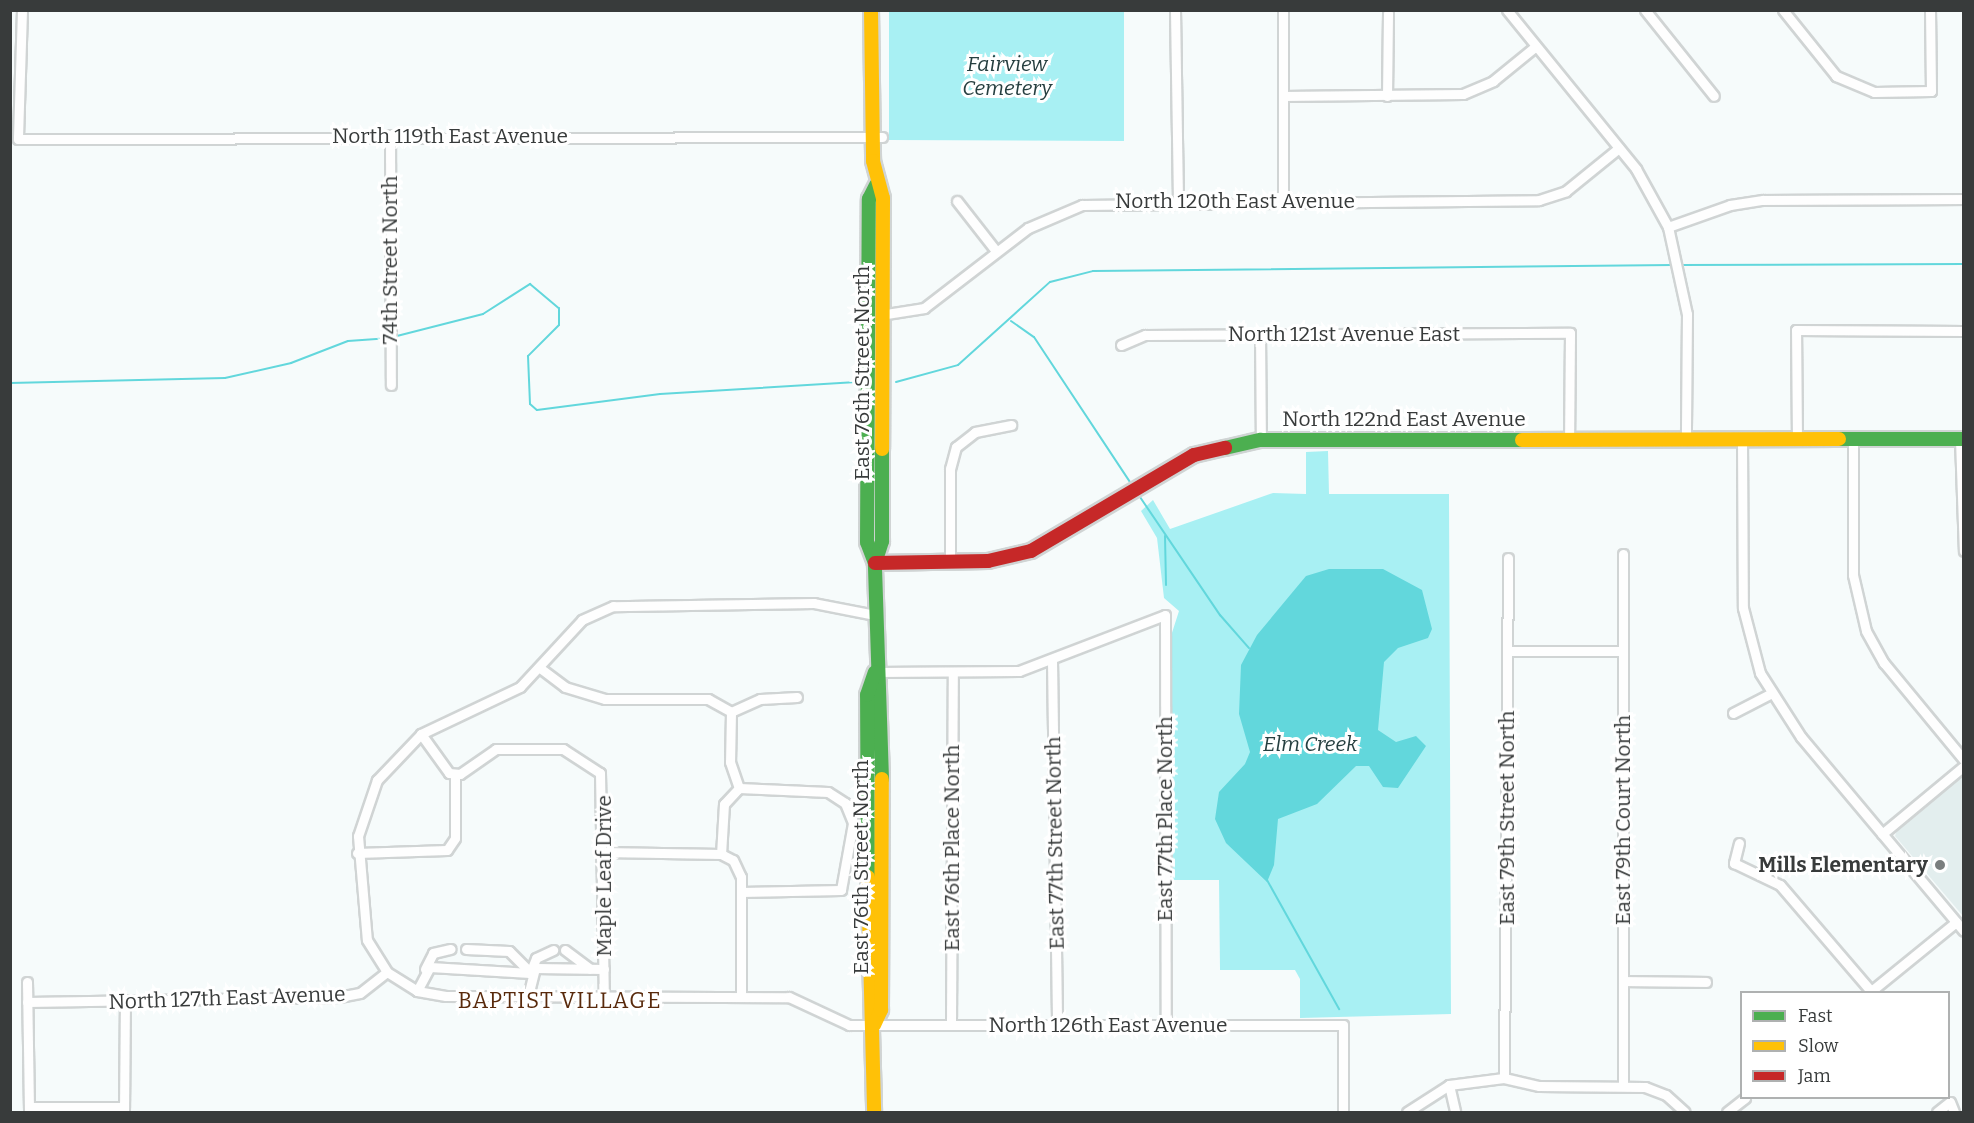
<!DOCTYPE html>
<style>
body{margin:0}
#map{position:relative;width:1974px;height:1123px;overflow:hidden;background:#f6fbfb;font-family:Bitter,serif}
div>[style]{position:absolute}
.built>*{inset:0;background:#e3eeee}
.green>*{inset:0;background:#a8f0f3}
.water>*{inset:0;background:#62d7dc}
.stream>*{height:2px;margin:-1px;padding:0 1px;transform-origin:1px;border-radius:1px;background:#62d7dc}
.roads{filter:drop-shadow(2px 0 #d0d4d4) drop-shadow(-2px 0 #d0d4d4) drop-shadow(0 2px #d0d4d4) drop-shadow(0 -2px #d0d4d4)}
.street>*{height:9px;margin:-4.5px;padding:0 4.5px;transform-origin:4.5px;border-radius:4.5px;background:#fefefe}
.fast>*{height:14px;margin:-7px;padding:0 7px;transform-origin:7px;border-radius:7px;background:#4caf50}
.slow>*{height:14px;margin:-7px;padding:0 7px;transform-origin:7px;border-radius:7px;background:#ffc107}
.jam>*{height:14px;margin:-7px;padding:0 7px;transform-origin:7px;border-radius:7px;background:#c62828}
.dots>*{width:16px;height:16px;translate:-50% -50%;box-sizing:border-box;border:3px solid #fff;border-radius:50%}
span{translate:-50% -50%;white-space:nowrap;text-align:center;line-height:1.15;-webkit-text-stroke:6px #fff;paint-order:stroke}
.park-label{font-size:21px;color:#263f40;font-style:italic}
.street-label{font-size:21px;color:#383b3b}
.poi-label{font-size:21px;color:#383b3b;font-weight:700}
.right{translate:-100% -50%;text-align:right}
.neighbourhood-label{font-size:22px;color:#592a0c;letter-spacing:1.5px}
.frame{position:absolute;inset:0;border:12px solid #383b3b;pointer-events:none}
.legend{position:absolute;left:1740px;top:991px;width:210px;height:108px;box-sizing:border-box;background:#fff;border:2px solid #afb1b1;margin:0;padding:8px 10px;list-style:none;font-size:18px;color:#383b3b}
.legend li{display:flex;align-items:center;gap:12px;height:30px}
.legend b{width:30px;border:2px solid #afb1b1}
</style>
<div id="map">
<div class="built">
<i style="clip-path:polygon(1963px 772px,1963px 916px,1895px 836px,1898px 827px)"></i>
</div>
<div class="green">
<i style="clip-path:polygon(889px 11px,1124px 11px,1124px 141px,889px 140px)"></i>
<i style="clip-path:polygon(1328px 451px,1329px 494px,1449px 494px,1451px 1014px,1300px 1018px,1300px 979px,1295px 970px,1220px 970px,1219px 880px,1171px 880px,1170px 639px,1179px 611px,1164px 598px,1157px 538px,1141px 511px,1153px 500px,1170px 529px,1273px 493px,1306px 494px,1306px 452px)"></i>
</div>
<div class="water">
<i style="clip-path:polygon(1329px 569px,1383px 569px,1422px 590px,1432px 629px,1428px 638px,1398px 648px,1384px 662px,1378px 730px,1396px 742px,1416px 736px,1426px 746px,1398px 788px,1383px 787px,1369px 766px,1356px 766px,1317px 804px,1278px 819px,1274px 865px,1267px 882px,1226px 843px,1215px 819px,1219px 792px,1245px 764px,1250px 752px,1239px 714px,1241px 665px,1257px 635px,1306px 576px)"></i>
</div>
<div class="stream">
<i style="left:1678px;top:265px;width:286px;rotate:-0.2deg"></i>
<i style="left:1011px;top:321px;width:28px;rotate:35deg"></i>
<i style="left:1034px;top:337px;width:174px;rotate:56.5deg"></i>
<i style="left:393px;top:337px;width:93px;rotate:-14.3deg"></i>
<i style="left:483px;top:314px;width:56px;rotate:-32.6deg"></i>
<i style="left:530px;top:284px;width:38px;rotate:40deg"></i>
<i style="left:559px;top:308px;width:17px;rotate:90deg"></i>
<i style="left:559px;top:325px;width:44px;rotate:135deg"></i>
<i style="left:528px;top:356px;width:48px;rotate:87.6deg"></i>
<i style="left:530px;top:404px;width:9px;rotate:41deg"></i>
<i style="left:537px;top:410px;width:124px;rotate:-7.4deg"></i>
<i style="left:660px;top:394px;width:197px;rotate:-3.5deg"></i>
<i style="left:896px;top:382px;width:64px;rotate:-15.3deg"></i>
<i style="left:958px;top:365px;width:124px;rotate:-42.1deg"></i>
<i style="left:1050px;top:282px;width:44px;rotate:-14.3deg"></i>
<i style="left:1093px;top:271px;width:580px;rotate:-0.59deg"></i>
<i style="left:10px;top:383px;width:215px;rotate:-1.3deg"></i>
<i style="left:225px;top:378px;width:68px;rotate:-12.8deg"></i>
<i style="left:291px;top:363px;width:61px;rotate:-21.1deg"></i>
<i style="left:348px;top:341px;width:39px;rotate:-4deg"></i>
<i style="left:1140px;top:497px;width:143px;rotate:55.9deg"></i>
<i style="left:1220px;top:615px;width:44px;rotate:48.7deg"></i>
<i style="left:1165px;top:536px;width:49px;rotate:88.8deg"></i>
<i style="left:1267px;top:880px;width:148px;rotate:60.8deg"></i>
</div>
<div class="roads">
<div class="street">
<i style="left:22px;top:10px;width:129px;rotate:91.8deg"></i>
<i style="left:18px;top:139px;width:864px;rotate:-0.13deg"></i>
<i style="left:1175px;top:10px;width:191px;rotate:89.1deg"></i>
<i style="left:1283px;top:10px;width:190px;rotate:90deg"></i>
<i style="left:1507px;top:10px;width:205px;rotate:50.9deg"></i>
<i style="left:1636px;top:169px;width:66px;rotate:61.1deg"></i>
<i style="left:1668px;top:227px;width:89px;rotate:77.7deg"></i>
<i style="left:1687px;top:314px;width:126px;rotate:90.5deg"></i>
<i style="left:1645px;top:10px;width:110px;rotate:51.3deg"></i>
<i style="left:1783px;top:10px;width:85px;rotate:51.2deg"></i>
<i style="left:1836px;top:76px;width:41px;rotate:22.8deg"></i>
<i style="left:1874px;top:92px;width:57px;rotate:-1deg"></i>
<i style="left:1931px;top:91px;width:81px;rotate:-90.7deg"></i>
<i style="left:1283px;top:96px;width:180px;rotate:-0.6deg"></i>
<i style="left:1463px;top:94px;width:33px;rotate:-23deg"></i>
<i style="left:1493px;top:81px;width:55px;rotate:-39.1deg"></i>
<i style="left:1387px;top:96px;width:83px;rotate:-89.3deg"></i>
<i style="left:390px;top:135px;width:250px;rotate:89.8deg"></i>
<i style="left:957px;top:201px;width:63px;rotate:52deg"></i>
<i style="left:1668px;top:227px;width:66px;rotate:-19.5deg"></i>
<i style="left:1730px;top:205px;width:33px;rotate:-9deg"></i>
<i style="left:1763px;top:200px;width:201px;rotate:-0.3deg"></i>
<i style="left:880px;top:315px;width:45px;rotate:-9deg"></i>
<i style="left:924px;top:308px;width:131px;rotate:-37.6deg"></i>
<i style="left:1028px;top:228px;width:59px;rotate:-23.1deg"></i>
<i style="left:1082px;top:205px;width:457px;rotate:-0.6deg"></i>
<i style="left:1539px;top:200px;width:28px;rotate:-18deg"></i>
<i style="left:1566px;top:191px;width:68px;rotate:-39.1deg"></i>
<i style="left:1260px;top:334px;width:106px;rotate:89.5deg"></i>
<i style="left:1121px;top:345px;width:26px;rotate:-23deg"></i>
<i style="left:1145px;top:335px;width:425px;rotate:-0.3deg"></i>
<i style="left:1570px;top:333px;width:107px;rotate:90.5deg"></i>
<i style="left:1960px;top:439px;width:112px;rotate:88deg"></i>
<i style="left:1742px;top:440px;width:168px;rotate:89.7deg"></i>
<i style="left:1743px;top:608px;width:67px;rotate:75.3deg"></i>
<i style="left:1760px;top:673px;width:76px;rotate:57.4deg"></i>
<i style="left:1801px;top:737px;width:253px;rotate:50deg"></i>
<i style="left:1797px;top:440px;width:110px;rotate:-90.5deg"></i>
<i style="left:1796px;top:330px;width:168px;rotate:0.3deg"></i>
<i style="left:1853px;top:440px;width:135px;rotate:90deg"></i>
<i style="left:1853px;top:575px;width:57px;rotate:76.9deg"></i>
<i style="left:1866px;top:631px;width:37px;rotate:61deg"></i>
<i style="left:1884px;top:663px;width:126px;rotate:50.5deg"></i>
<i style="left:1623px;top:554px;width:532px;rotate:90deg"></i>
<i style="left:950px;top:563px;width:94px;rotate:-90deg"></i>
<i style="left:950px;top:469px;width:23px;rotate:-75deg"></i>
<i style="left:956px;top:447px;width:24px;rotate:-38deg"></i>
<i style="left:975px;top:432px;width:37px;rotate:-11deg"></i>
<i style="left:875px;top:615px;width:62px;rotate:-168.9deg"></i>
<i style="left:814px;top:603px;width:201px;rotate:179.1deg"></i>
<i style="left:613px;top:606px;width:34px;rotate:156deg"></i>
<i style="left:582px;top:620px;width:91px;rotate:132.8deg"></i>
<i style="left:520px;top:687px;width:110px;rotate:154.6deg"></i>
<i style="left:421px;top:734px;width:64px;rotate:133.7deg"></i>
<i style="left:377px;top:780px;width:59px;rotate:108.7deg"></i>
<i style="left:358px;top:836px;width:104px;rotate:85.1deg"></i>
<i style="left:367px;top:940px;width:38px;rotate:58deg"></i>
<i style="left:387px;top:972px;width:36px;rotate:32deg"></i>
<i style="left:417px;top:991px;width:29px;rotate:10deg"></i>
<i style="left:446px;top:996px;width:343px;rotate:0.2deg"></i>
<i style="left:789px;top:997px;width:66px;rotate:25deg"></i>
<i style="left:849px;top:1025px;width:494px"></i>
<i style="left:1343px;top:1025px;width:87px;rotate:90deg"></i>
<i style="left:1507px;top:651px;width:116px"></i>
<i style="left:1052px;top:660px;width:365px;rotate:89.2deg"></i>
<i style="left:540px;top:668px;width:31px;rotate:37deg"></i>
<i style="left:565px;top:687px;width:42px;rotate:16.7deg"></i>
<i style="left:605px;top:699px;width:103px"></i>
<i style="left:708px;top:699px;width:26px;rotate:29deg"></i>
<i style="left:731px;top:712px;width:32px;rotate:-24deg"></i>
<i style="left:760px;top:699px;width:37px;rotate:-3deg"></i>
<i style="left:875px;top:672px;width:144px;rotate:-0.4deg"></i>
<i style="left:1019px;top:671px;width:156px;rotate:-21deg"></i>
<i style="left:1165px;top:615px;width:409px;rotate:89.9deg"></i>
<i style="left:731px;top:712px;width:50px;rotate:91.1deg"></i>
<i style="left:730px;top:762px;width:28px;rotate:71deg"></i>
<i style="left:739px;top:788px;width:22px;rotate:133deg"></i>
<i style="left:724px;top:804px;width:50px;rotate:93.4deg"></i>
<i style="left:721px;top:854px;width:13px;rotate:27deg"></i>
<i style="left:733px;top:860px;width:19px;rotate:65deg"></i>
<i style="left:741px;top:877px;width:119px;rotate:90deg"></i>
<i style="left:1733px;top:713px;width:42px;rotate:-27.2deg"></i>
<i style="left:421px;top:734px;width:48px;rotate:54.3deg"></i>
<i style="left:449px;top:773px;width:11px;rotate:5deg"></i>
<i style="left:460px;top:774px;width:44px;rotate:-34.8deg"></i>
<i style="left:496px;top:749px;width:67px"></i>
<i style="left:563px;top:749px;width:44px;rotate:33deg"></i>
<i style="left:600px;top:773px;width:224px;rotate:89deg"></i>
<i style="left:739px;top:788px;width:89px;rotate:2.6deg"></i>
<i style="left:828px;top:792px;width:20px;rotate:33deg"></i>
<i style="left:845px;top:803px;width:22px;rotate:68deg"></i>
<i style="left:853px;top:823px;width:68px;rotate:100.2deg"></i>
<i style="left:841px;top:890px;width:100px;rotate:178.9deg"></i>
<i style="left:1882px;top:834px;width:107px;rotate:-39.7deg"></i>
<i style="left:1739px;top:843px;width:21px;rotate:104deg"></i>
<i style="left:1734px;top:863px;width:51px;rotate:25.6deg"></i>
<i style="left:1780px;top:885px;width:140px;rotate:49.4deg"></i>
<i style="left:603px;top:852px;width:118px;rotate:1deg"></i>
<i style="left:357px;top:853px;width:90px;rotate:-1.9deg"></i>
<i style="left:447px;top:850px;width:14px;rotate:-56deg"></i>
<i style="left:455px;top:838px;width:64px;rotate:-90deg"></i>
<i style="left:466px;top:949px;width:43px;rotate:2.7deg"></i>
<i style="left:509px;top:951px;width:30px;rotate:45deg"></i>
<i style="left:565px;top:950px;width:31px;rotate:37deg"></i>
<i style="left:425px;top:969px;width:18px;rotate:-63deg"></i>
<i style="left:433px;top:953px;width:18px;rotate:-13deg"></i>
<i style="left:1623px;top:981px;width:83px;rotate:0.7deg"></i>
<i style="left:27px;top:982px;width:130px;rotate:89.1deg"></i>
<i style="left:417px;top:991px;width:27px;rotate:-62deg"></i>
<i style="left:430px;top:967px;width:100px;rotate:3.4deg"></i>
<i style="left:530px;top:973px;width:16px;rotate:-68deg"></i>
<i style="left:536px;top:958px;width:19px;rotate:-25deg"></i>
<i style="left:1870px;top:992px;width:111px;rotate:-39.1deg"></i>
<i style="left:528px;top:996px;width:29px;rotate:-76deg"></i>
<i style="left:535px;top:968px;width:69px;rotate:0.8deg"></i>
<i style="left:27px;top:1002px;width:312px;rotate:-0.9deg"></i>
<i style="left:339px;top:997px;width:21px;rotate:-11deg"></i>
<i style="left:360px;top:993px;width:34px;rotate:-38deg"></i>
<i style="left:951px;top:1025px;width:353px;rotate:-89.7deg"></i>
<i style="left:1504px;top:1078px;width:520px;rotate:-89.56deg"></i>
<i style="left:1449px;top:1085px;width:28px;rotate:77deg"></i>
<i style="left:29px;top:1107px;width:95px"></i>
<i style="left:124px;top:1112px;width:109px;rotate:-89.5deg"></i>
<i style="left:1407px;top:1112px;width:50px;rotate:-32.7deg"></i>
<i style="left:1449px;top:1085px;width:55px;rotate:-7.3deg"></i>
<i style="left:1504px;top:1078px;width:36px;rotate:13deg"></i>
<i style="left:1539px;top:1086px;width:106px;rotate:0.5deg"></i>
<i style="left:1645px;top:1087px;width:22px;rotate:21deg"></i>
<i style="left:1666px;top:1095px;width:25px;rotate:42deg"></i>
<i style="left:1727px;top:1112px;width:23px;rotate:-38deg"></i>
<i style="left:1937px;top:1112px;width:16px;rotate:-38deg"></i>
<i style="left:1950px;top:1102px;width:11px;rotate:68deg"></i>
</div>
<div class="fast">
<i style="left:1839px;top:439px;width:125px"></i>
<i style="left:1225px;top:448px;width:37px;rotate:-13deg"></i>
<i style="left:1261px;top:440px;width:261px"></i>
<i style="left:875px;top:563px;width:22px;rotate:-111deg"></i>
<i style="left:867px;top:542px;width:343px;rotate:-89.7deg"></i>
<i style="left:869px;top:199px;width:16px;rotate:-63deg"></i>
<i style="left:882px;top:779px;width:216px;rotate:-91.9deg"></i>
<i style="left:875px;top:563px;width:23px;rotate:-72deg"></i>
<i style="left:882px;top:541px;width:92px;rotate:-90deg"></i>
<i style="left:868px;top:877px;width:182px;rotate:-90.3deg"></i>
<i style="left:867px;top:695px;width:24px;rotate:-71deg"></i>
</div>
<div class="slow">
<i style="left:871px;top:10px;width:151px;rotate:89.2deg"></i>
<i style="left:873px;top:161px;width:38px;rotate:75deg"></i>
<i style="left:883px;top:198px;width:251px;rotate:90.2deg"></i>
<i style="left:1522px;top:440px;width:317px;rotate:-0.2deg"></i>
<i style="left:868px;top:877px;width:235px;rotate:88.5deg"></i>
<i style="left:874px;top:1025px;width:17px;rotate:-65deg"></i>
<i style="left:881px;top:1010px;width:231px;rotate:-89.8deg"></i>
</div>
<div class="jam">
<i style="left:875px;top:563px;width:113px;rotate:-1deg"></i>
<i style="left:988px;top:561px;width:44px;rotate:-13.1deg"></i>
<i style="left:1031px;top:551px;width:189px;rotate:-30.5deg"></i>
<i style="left:1194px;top:455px;width:32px;rotate:-13deg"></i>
</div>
</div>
<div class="dots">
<i style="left:1940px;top:865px;background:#7a7e7e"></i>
</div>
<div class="park-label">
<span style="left:1007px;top:76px">Fairview<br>Cemetery</span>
<span style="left:1310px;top:744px">Elm Creek</span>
</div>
<div class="street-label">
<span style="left:450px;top:136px">North 119th East Avenue</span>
<span style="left:1235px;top:201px">North 120th East Avenue</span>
<span style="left:390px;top:260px;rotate:-90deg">74th Street North</span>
<span style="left:1344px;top:334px">North 121st Avenue East</span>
<span style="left:862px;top:373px;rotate:-90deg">East 76th Street North</span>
<span style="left:1404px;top:419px">North 122nd East Avenue</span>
<span style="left:1507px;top:818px;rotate:-90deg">East 79th Street North</span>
<span style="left:1165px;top:819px;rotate:-90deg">East 77th Place North</span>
<span style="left:1623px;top:820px;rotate:-90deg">East 79th Court North</span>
<span style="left:1055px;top:843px;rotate:-91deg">East 77th Street North</span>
<span style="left:952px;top:848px;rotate:-90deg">East 76th Place North</span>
<span style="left:861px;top:867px;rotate:-90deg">East 76th Street North</span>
<span style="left:604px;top:876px;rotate:-90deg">Maple Leaf Drive</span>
<span style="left:227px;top:998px;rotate:-2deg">North 127th East Avenue</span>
<span style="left:1108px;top:1025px">North 126th East Avenue</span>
</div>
<div class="poi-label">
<span class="right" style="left:1928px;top:865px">Mills Elementary</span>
</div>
<div class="neighbourhood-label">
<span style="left:560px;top:1001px">BAPTIST VILLAGE</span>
</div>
<div class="frame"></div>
<ul class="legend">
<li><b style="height:8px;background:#4caf50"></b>Fast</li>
<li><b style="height:8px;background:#ffc107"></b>Slow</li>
<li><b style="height:8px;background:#c62828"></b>Jam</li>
</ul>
</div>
